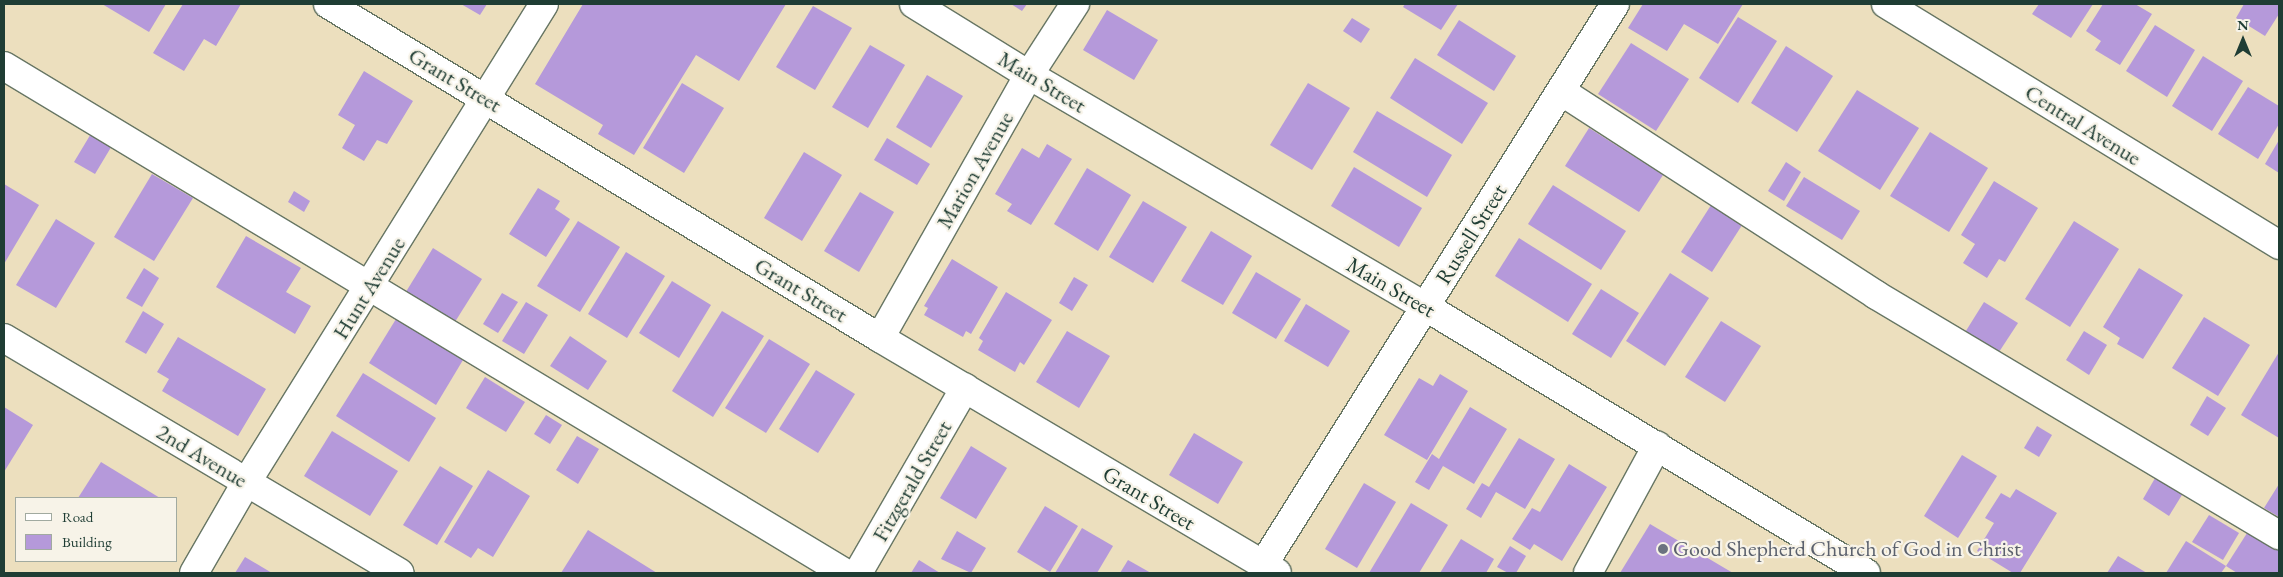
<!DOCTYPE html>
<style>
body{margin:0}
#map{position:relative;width:2283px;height:577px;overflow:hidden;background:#ecdfbe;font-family:"EB Garamond",serif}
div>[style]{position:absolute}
.building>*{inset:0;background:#b599da}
.roads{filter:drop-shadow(1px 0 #677664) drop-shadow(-1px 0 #677664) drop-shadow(0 1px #677664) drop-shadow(0 -1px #677664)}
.minor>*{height:28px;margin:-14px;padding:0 14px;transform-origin:14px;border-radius:14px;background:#fff}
.dots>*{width:14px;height:14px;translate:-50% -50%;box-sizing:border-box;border:2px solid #f7f3e8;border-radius:50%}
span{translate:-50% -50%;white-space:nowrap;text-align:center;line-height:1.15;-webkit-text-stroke:4.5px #f7f3e8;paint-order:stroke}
.street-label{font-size:22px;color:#1f3d34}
.worship-label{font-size:22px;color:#5b616d}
.left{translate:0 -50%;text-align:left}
.frame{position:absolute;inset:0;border:5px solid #1f3d34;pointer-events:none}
.legend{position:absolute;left:15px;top:497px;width:162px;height:65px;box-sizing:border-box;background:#f7f3e8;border:1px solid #a1aaa0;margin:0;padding:6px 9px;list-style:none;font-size:15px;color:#1f3d34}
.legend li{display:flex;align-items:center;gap:10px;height:25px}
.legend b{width:25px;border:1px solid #a1aaa0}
.north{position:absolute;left:2218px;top:15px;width:50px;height:50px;-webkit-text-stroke:4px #f7f3e8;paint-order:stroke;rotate:0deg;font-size:14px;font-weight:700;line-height:20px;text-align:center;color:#1f3d34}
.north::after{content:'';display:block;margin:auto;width:18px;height:22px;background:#1f3d34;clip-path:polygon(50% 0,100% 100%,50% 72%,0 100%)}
</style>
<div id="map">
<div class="building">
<i style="clip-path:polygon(102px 4px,166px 4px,149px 32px)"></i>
<i style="clip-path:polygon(183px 4px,241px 4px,216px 46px,204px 39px,184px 71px,153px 53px)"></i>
<i style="clip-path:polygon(461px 4px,487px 4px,480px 15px)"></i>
<i style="clip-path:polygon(583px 4px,786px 4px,739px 81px,696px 55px,634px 155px,598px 134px,603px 125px,535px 84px)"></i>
<i style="clip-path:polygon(1011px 4px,1027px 4px,1022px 11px)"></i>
<i style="clip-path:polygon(1405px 4px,1458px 4px,1441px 30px,1403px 7px)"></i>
<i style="clip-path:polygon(1643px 4px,1743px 4px,1718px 44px,1684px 24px,1667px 51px,1628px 28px)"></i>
<i style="clip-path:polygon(2039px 4px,2093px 4px,2071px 38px,2032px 14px)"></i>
<i style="clip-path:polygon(2103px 4px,2135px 4px,2152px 14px,2120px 65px,2095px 50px,2101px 41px,2086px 31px)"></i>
<i style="clip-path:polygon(2244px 4px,2279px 4px,2279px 14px,2265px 36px,2236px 18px)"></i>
<i style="clip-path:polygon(813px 6px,852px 28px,815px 90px,776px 67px)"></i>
<i style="clip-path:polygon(1107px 10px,1158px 40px,1134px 80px,1083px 50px)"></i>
<i style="clip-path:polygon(1738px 17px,1777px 41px,1738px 103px,1699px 78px)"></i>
<i style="clip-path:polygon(1352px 18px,1370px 29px,1361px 43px,1343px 31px)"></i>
<i style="clip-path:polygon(1459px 20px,1516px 56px,1494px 91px,1437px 55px)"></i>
<i style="clip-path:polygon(2155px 25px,2195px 50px,2167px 97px,2126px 71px)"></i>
<i style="clip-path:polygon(1631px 43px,1689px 79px,1656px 131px,1598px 94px)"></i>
<i style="clip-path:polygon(870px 45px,905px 65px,868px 128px,832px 107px)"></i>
<i style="clip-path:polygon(1786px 46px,1833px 76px,1797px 132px,1751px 103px)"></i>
<i style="clip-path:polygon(2203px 56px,2243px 81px,2212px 131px,2172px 106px)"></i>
<i style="clip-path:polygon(1415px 58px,1488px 103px,1462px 144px,1390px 98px)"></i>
<i style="clip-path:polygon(364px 71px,413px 101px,387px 144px,377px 140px,364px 161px,342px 148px,355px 125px,338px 115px)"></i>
<i style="clip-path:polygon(927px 75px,963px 96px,931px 148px,896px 127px)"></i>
<i style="clip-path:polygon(682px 83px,724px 108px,684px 173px,643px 148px)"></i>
<i style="clip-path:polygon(1308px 83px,1350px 108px,1312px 170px,1270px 145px)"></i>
<i style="clip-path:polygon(2248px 87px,2279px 106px,2279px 124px,2258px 159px,2218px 134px)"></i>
<i style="clip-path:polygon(1857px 90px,1919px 128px,1880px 190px,1818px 151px)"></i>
<i style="clip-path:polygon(1377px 111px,1452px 155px,1427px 197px,1353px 152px)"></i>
<i style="clip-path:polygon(1589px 128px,1663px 175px,1639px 212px,1565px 166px)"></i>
<i style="clip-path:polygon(92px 132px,113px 144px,95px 174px,74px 162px)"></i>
<i style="clip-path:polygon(1930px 132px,1988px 168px,1949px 232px,1890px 196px)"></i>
<i style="clip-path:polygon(887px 138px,930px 164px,917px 185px,874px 160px)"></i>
<i style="clip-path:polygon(2279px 140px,2279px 173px,2265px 164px)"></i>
<i style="clip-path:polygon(1047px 144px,1072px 159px,1031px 225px,1007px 211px,1012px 204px,995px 194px,1022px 148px,1039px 158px)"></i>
<i style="clip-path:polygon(804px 152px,842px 175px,802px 241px,764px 218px)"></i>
<i style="clip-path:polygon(1786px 162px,1801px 172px,1784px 201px,1768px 191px)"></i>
<i style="clip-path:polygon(1354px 167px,1422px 208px,1399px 247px,1331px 206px)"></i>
<i style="clip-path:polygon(1087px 168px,1131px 195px,1098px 251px,1054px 224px)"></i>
<i style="clip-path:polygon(152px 174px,193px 198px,154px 261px,114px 237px)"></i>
<i style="clip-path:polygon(1804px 177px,1860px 211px,1842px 240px,1786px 206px)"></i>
<i style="clip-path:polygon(1994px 181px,2038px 208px,2005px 262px,1999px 259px,1987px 278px,1963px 263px,1975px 244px,1961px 235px)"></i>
<i style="clip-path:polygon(4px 184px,39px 205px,4px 264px)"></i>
<i style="clip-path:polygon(1553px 185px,1626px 231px,1601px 270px,1528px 224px)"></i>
<i style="clip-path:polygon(538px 188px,560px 201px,555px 209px,570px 219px,546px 257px,509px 234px)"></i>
<i style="clip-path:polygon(294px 191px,310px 201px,304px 212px,288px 202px)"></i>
<i style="clip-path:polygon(860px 192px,894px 212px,859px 272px,824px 251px)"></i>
<i style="clip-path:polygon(1143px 201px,1187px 227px,1153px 283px,1109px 257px)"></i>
<i style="clip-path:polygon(1713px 202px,1744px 222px,1712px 272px,1681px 252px)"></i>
<i style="clip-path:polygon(56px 219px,95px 243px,56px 308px,16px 285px)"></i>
<i style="clip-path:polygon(578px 221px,620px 247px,580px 312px,537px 286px)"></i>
<i style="clip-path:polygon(2074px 221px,2119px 249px,2070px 327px,2025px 299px)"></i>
<i style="clip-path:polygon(1211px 231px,1252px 256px,1223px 305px,1181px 281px)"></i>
<i style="clip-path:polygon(246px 236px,301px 268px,286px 292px,311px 306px,295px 334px,216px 287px)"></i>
<i style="clip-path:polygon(1519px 238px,1592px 284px,1568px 322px,1495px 276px)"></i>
<i style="clip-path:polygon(433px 248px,482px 279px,453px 325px,404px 295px)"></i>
<i style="clip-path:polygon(626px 252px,665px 276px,627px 338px,588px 314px)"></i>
<i style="clip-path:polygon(952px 259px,998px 287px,971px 334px,966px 331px,963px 337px,924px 315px,928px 308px,924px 306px)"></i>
<i style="clip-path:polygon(144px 268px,159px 278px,142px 307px,126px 298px)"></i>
<i style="clip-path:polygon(2139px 268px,2183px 295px,2143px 359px,2117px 344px,2120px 338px,2103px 327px)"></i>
<i style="clip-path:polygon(1256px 272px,1301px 299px,1276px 339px,1232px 313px)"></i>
<i style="clip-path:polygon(1670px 273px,1709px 298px,1665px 366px,1626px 341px)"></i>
<i style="clip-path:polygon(1074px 277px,1088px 285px,1072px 311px,1059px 303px)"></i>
<i style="clip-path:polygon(672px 281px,711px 305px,679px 358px,639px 333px)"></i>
<i style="clip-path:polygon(1601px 289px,1639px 313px,1611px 358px,1572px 334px)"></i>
<i style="clip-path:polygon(1006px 292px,1052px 320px,1024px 365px,1020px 362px,1015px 372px,978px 350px,983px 341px,979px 338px)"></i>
<i style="clip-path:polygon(502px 293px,518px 302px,498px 333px,483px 324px)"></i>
<i style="clip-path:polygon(526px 302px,548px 315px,524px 354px,502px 341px)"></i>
<i style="clip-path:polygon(1984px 302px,2018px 323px,1997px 355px,1964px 334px)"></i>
<i style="clip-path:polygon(1306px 304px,1350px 331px,1328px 367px,1284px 341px)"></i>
<i style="clip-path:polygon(143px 311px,164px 324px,146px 354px,125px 342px)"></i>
<i style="clip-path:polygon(722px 311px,764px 336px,713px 417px,672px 391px)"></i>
<i style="clip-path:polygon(2204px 317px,2250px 345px,2218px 396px,2172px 368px)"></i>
<i style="clip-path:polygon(396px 319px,463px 360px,436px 405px,369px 363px)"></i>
<i style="clip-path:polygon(1721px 321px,1761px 346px,1725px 402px,1685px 377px)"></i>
<i style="clip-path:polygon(1067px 331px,1110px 356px,1079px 408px,1036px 382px)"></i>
<i style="clip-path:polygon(2084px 331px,2107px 345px,2089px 375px,2066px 360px)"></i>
<i style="clip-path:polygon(570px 336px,607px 361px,588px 390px,550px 366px)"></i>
<i style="clip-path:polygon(178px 337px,266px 389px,238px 436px,162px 391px,169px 379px,157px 372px)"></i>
<i style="clip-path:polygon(769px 339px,810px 364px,766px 433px,725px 408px)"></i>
<i style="clip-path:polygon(2279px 352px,2279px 438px,2241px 415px)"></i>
<i style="clip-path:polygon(816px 370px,855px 394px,818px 453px,779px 429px)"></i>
<i style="clip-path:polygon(363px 373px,436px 418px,409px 462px,336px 416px)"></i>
<i style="clip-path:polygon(1440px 374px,1468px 391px,1427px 460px,1384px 435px,1419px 378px,1433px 386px)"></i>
<i style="clip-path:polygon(485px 377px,525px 402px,506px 432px,466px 408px)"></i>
<i style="clip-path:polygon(2207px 396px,2226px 408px,2208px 436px,2190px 425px)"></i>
<i style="clip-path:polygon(4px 407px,33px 425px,4px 472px)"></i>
<i style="clip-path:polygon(1470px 407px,1507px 429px,1474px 484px,1443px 466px,1429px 490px,1415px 482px,1432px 454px,1439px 459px)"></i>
<i style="clip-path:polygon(546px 415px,562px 425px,550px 444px,534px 434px)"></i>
<i style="clip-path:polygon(2037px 426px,2052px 435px,2039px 457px,2024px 448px)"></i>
<i style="clip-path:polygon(332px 431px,398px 471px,370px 516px,304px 476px)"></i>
<i style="clip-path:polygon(1194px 433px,1243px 462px,1218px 504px,1169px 475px)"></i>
<i style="clip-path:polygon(577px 436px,599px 449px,578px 484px,556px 470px)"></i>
<i style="clip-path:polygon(1519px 438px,1555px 459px,1525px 509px,1496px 492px,1481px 518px,1466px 509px,1482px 483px,1489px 487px)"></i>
<i style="clip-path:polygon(971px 446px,1007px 468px,976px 519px,940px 498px)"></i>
<i style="clip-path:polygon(1962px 455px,1997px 476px,1958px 538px,1924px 516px)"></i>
<i style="clip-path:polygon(101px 462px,160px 498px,78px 498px)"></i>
<i style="clip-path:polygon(1569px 464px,1607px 487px,1562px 561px,1534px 544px,1530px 550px,1512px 539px,1532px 508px,1540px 512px)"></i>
<i style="clip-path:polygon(440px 466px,473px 486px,437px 545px,403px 525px)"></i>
<i style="clip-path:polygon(488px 470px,530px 496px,493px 557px,478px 548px,471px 558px,444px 542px)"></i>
<i style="clip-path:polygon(2158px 473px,2185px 490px,2169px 516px,2143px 499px)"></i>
<i style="clip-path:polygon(1364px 483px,1396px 502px,1357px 568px,1325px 549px)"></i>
<i style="clip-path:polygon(2279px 484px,2279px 517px,2264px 508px)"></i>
<i style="clip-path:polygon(2016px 489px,2057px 513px,2020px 573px,2013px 573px,1977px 551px,1994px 523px,1985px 518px,2001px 493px,2010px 498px)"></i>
<i style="clip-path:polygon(1411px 503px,1448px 525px,1419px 573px,1369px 573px)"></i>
<i style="clip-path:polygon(1045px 506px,1078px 526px,1050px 572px,1017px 552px)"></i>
<i style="clip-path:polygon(2209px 515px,2239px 533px,2223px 560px,2192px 542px)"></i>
<i style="clip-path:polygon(1650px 524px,1733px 573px,1620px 573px)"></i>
<i style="clip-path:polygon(1082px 528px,1113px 546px,1097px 573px,1055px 573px)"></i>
<i style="clip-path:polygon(588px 530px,657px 573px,561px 573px)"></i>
<i style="clip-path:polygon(2249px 530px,2279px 549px,2279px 573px,2237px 573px,2226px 566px)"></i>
<i style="clip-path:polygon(957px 531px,986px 548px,971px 573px,941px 559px)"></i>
<i style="clip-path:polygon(1461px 539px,1494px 559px,1486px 573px,1440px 573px)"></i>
<i style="clip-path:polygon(2186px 541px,2226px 566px,2221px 573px,2166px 573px)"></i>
<i style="clip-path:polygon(1510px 546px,1526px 556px,1516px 573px,1508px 573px,1497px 567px)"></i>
<i style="clip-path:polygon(2118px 556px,2147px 573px,2107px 573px)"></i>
<i style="clip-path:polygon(245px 557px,272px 573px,235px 573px)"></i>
<i style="clip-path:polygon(919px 560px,940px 573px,911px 573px)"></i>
<i style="clip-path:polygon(1128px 560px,1151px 573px,1120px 573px)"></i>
</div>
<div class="roads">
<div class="minor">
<i style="left:328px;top:4px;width:645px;rotate:31.18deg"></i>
<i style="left:880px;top:338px;width:461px;rotate:30.6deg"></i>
<i style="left:914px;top:4px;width:135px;rotate:31.7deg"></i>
<i style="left:1029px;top:75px;width:460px;rotate:30.3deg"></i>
<i style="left:1426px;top:307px;width:514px;rotate:31.15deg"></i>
<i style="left:1886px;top:4px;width:461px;rotate:31.5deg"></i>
<i style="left:4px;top:66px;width:982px;rotate:31.08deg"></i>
<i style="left:1561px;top:91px;width:375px;rotate:32.9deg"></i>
<i style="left:1876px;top:295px;width:469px;rotate:30.8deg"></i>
<i style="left:4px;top:338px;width:460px;rotate:30.7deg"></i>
<i style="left:880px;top:338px;width:302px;rotate:-60.5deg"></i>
<i style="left:1029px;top:75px;width:85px;rotate:-57.1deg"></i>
<i style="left:1263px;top:565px;width:662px;rotate:-57.89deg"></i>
<i style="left:194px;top:573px;width:104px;rotate:-60deg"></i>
<i style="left:246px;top:483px;width:564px;rotate:-58.11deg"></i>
<i style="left:858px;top:573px;width:214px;rotate:-60deg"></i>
<i style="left:1588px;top:573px;width:145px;rotate:-61.5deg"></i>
</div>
</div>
<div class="dots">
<i style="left:1663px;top:549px;background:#6b7280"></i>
</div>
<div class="street-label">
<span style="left:455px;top:80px;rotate:31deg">Grant Street</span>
<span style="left:1042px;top:82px;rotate:31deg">Main Street</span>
<span style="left:2083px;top:125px;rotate:32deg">Central Avenue</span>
<span style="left:975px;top:170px;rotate:-60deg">Marion Avenue</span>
<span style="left:1471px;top:234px;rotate:-58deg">Russell Street</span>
<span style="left:1391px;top:287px;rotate:30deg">Main Street</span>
<span style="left:369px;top:288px;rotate:-58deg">Hunt Avenue</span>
<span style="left:801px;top:290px;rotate:31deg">Grant Street</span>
<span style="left:202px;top:456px;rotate:31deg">2nd Avenue</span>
<span style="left:912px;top:481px;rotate:-60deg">Fitzgerald Street</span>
<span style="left:1149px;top:498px;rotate:31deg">Grant Street</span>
</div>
<div class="worship-label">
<span class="left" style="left:1673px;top:549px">Good Shepherd Church of God in Christ</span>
</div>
<div class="frame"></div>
<ul class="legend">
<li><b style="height:6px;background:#fff"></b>Road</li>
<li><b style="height:14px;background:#b599da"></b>Building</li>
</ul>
<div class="north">N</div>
</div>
